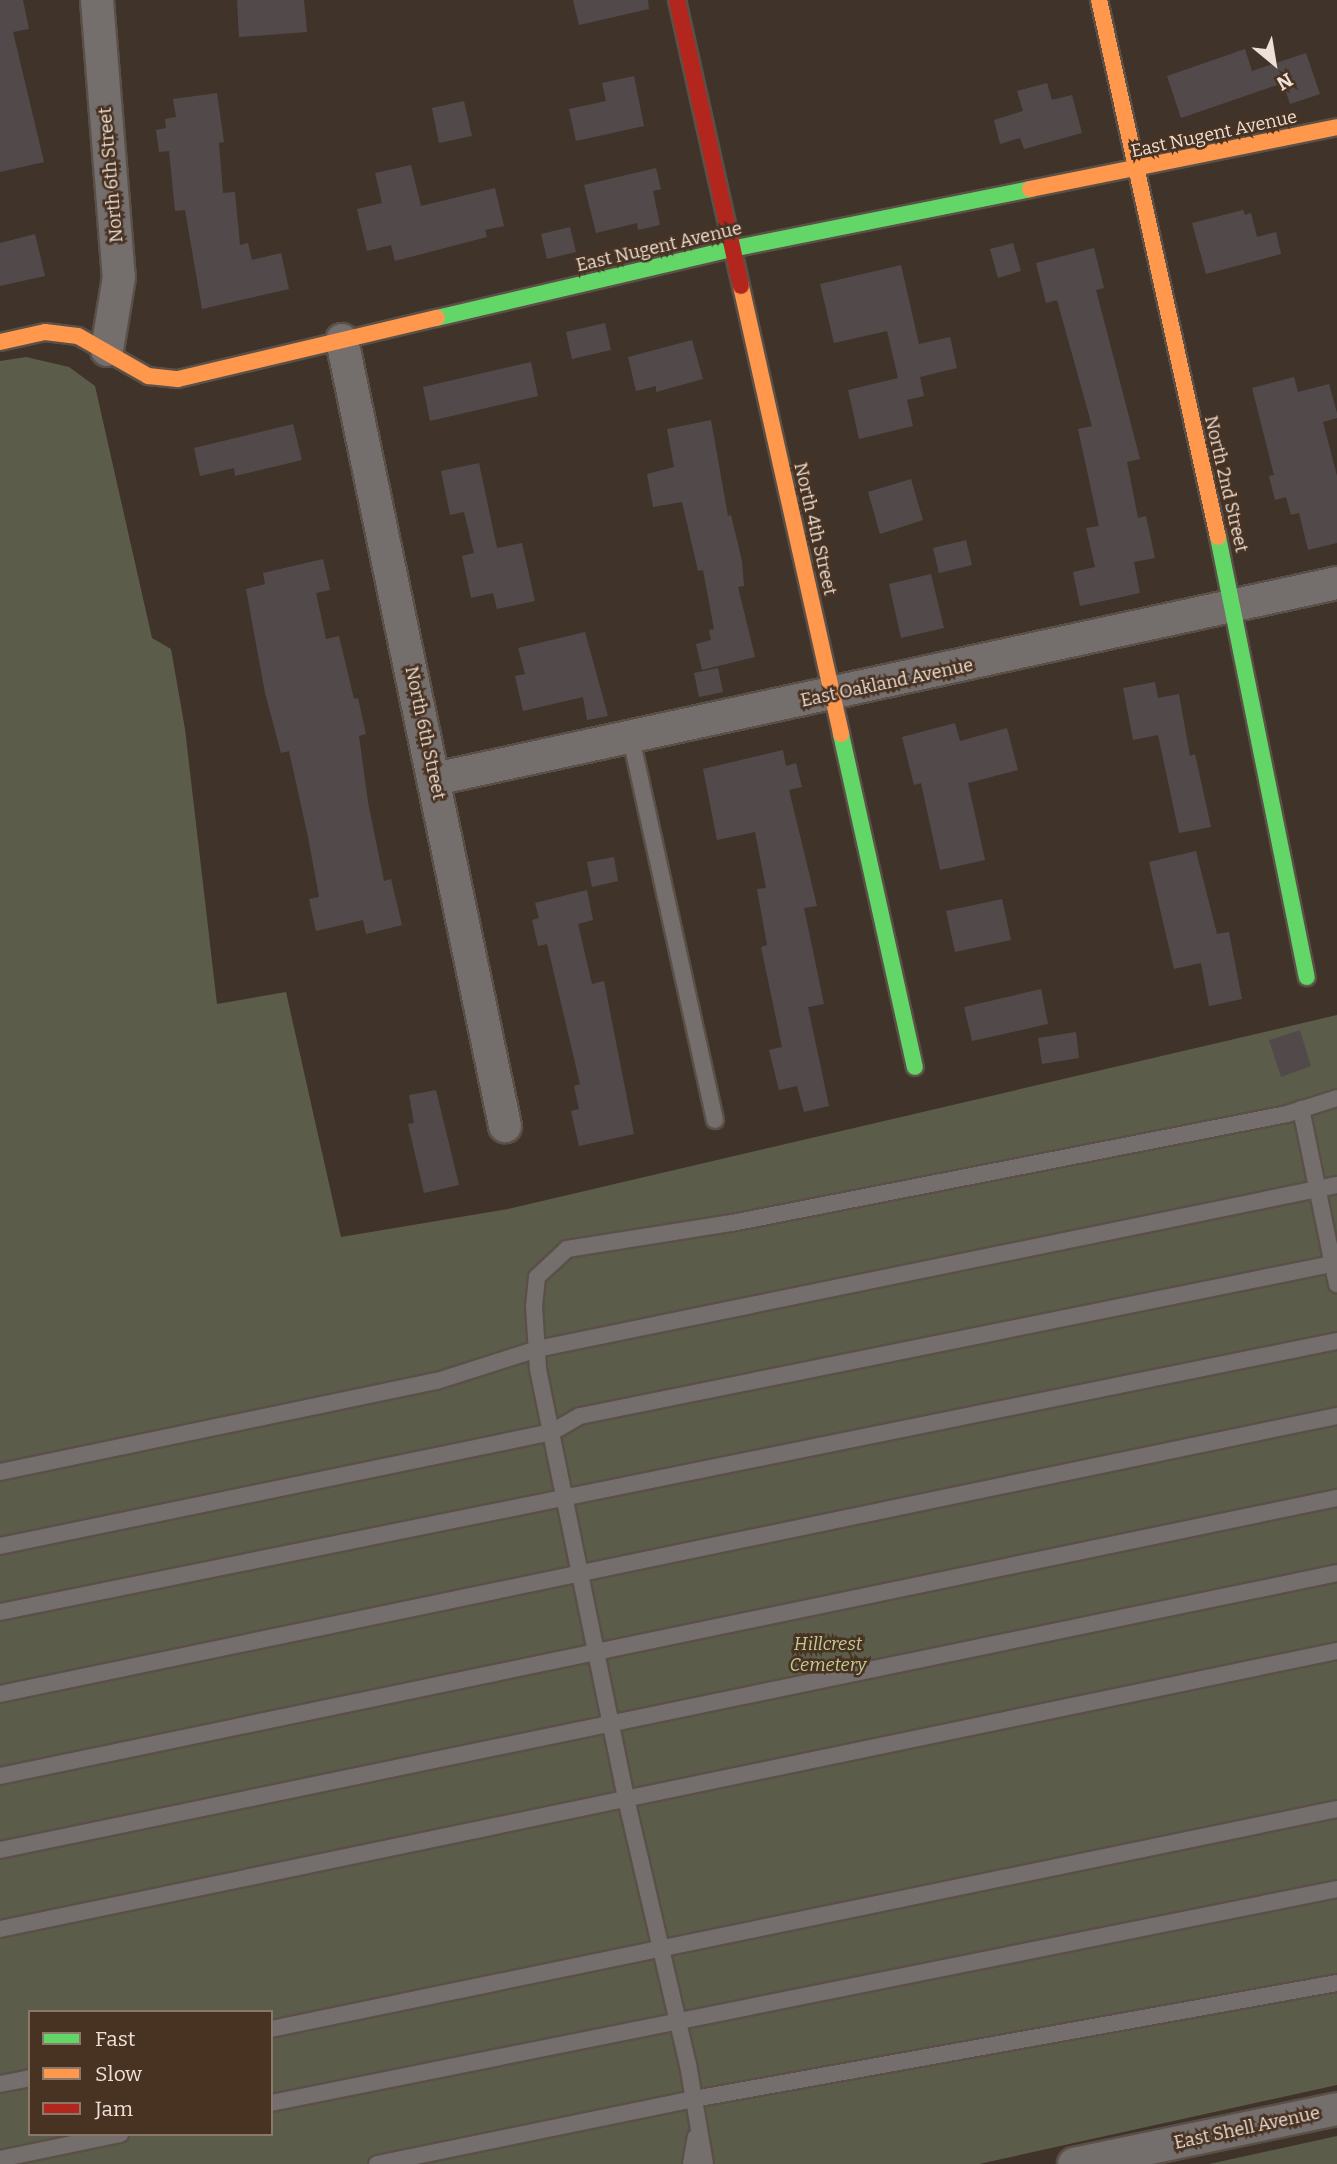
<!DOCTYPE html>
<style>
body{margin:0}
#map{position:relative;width:1337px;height:2164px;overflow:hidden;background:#40332a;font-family:Bitter,serif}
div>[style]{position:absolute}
.green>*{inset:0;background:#5b5d4a}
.building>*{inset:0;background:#524a4a}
.roads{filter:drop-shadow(2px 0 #5a5047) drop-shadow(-2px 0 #5a5047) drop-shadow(0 2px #5a5047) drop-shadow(0 -2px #5a5047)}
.lane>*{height:16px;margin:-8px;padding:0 8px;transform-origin:8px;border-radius:8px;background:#746e6d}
.street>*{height:32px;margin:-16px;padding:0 16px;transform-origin:16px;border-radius:16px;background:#746e6d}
.fast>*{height:16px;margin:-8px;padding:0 8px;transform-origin:8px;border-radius:8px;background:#63d668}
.slow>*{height:16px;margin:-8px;padding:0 8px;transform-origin:8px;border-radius:8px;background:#ff974d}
.jam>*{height:16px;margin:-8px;padding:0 8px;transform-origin:8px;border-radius:8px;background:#b3261e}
span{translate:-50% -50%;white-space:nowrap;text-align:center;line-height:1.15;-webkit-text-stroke:5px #483222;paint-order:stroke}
.street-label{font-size:18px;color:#eee0d6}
.park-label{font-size:18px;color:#c2cc94;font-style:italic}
.legend{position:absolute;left:28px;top:2010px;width:245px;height:126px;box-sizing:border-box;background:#483222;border:2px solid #8a786a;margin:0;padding:9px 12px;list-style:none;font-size:21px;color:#eee0d6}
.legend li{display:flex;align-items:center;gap:14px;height:35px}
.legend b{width:35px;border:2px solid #8a786a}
.north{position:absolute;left:1239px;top:28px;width:70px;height:70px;-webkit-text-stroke:5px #483222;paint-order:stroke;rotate:150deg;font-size:19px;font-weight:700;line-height:28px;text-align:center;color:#eee0d6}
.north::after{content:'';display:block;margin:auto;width:24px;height:32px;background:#eee0d6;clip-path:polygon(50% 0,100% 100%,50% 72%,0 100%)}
</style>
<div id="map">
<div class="green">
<i style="clip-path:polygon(evenodd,26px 357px,69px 367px,95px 386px,152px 638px,171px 649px,185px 729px,217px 1004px,286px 992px,341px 1237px,508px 1209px,1337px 1015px,1337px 2085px,979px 2164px,0 2164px,0 361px,26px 357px,30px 2012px,271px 2012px,271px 2134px,30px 2134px,30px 2012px)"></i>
<i style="clip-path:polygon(1337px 2136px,1337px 2164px,1209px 2164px)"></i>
</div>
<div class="building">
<i style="clip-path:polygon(0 0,23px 0,29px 29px,13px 32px,44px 162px,0 172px)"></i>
<i style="clip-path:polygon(237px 0,304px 0,307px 32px,239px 37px)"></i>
<i style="clip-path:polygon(573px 0,648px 0,649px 9px,579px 25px)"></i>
<i style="clip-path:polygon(1245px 49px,1252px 71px,1306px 53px,1320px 94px,1290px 104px,1283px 83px,1181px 118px,1167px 76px)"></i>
<i style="clip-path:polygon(634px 76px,644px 126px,576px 141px,569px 109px,606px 101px,602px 83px)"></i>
<i style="clip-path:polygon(1047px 83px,1052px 100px,1072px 95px,1082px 133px,1024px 149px,1020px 138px,1000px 144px,994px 120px,1023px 111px,1017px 91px)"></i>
<i style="clip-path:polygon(217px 93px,224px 142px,219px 143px,223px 193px,235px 192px,240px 245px,248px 243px,252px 260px,281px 253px,289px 289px,202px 309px,185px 210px,175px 211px,169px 151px,159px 152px,156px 130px,166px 128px,165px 119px,176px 117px,173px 99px)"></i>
<i style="clip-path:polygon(464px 101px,472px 136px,439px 143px,432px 108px)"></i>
<i style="clip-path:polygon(411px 165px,421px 206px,495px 188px,504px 226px,485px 230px,487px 237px,395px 261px,391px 245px,367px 251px,357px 209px,382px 203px,375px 173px)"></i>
<i style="clip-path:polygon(656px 168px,661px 189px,653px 191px,660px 225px,638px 230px,637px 223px,596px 233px,584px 185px)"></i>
<i style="clip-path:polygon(1243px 210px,1245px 215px,1251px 213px,1257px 237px,1276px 232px,1281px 254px,1206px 274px,1192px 223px)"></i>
<i style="clip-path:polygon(570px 227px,576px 252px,547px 259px,541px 234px)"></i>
<i style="clip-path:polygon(35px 234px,45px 276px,0 286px,0 243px)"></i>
<i style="clip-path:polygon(1013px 243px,1021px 271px,998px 278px,990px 249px)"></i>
<i style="clip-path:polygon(1094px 248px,1104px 288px,1096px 290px,1140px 459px,1127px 462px,1138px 518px,1146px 516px,1155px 558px,1134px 562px,1140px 593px,1080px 606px,1073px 572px,1095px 567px,1086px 528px,1099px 526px,1078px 429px,1092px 426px,1057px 300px,1046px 303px,1036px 263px)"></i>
<i style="clip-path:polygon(901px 265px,919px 344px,950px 337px,957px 368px,920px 377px,924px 396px,907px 400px,913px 426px,859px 439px,848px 390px,898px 378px,887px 331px,834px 343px,820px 284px)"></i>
<i style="clip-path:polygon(605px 323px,611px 350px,572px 359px,566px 332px)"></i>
<i style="clip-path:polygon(692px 340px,703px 379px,656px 392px,656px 386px,636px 391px,628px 357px)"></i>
<i style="clip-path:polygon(531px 362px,538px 396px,430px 421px,423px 387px)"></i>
<i style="clip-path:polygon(1294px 377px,1298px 392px,1329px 384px,1337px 413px,1337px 418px,1323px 422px,1337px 476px,1337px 543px,1308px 550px,1299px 513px,1291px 515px,1286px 497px,1275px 500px,1269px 476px,1274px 475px,1252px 388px)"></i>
<i style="clip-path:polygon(711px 420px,728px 516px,731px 515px,742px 561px,744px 586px,738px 587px,755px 657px,702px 670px,696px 644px,711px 640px,709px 630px,714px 629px,703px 570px,698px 571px,682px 502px,653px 507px,647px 474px,674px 467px,667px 429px)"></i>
<i style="clip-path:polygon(293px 424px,302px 460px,235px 476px,234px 468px,200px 476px,194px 448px)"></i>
<i style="clip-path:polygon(479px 463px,497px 548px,522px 543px,535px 601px,497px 609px,493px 593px,471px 598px,462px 556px,474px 553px,464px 512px,450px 515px,441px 471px)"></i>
<i style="clip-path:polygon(911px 479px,923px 520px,880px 534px,868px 492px)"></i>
<i style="clip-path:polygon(966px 540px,972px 565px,939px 573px,933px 548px)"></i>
<i style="clip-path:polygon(323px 559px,330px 590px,316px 593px,326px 639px,339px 636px,354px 699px,358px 698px,366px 734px,359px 736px,368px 802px,384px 881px,391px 879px,402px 925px,366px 934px,363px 920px,316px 931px,309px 899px,319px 897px,308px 837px,289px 751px,281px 753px,265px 693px,246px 589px,265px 584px,263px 573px)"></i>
<i style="clip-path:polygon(931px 574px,944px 628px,901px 638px,889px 584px)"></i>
<i style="clip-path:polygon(585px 632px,608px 716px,587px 720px,583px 697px,523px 711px,515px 676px,525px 674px,518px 648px)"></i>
<i style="clip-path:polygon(718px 668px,723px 692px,699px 697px,694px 673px)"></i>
<i style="clip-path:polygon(1155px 682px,1158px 698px,1179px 694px,1190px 756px,1195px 754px,1211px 827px,1179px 833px,1158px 735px,1133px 740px,1123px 688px)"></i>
<i style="clip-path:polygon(955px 723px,960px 741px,1007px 728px,1018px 770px,968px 783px,985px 860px,940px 870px,921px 783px,914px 785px,902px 737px)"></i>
<i style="clip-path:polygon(783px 750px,786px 766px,796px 763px,802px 787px,789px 790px,817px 906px,804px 908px,824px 1004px,808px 1007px,829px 1106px,804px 1112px,797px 1086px,779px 1090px,769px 1050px,782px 1047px,761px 947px,767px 945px,757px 889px,766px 888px,755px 832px,717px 840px,703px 769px)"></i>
<i style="clip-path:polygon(1196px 851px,1217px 934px,1229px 932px,1242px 999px,1209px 1006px,1201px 963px,1174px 969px,1149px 862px)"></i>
<i style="clip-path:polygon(614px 857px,618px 881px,592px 887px,587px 862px)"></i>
<i style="clip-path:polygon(587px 890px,593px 920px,578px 924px,592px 984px,604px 981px,634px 1134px,579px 1146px,571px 1111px,579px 1109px,574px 1086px,580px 1084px,547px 944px,538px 946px,532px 920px,539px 918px,535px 903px)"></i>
<i style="clip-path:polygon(1002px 899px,1011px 940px,955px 952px,946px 911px)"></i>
<i style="clip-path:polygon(1041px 989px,1048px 1024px,972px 1041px,964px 1007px)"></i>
<i style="clip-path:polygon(1300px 1030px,1311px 1066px,1281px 1077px,1269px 1040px)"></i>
<i style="clip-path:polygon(1076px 1032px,1079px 1058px,1042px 1064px,1038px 1038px)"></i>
<i style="clip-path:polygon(436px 1090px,459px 1185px,424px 1193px,408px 1124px,414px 1123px,409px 1095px)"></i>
</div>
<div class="roads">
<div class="lane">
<i style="left:631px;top:738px;width:391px;rotate:77.6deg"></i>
<i style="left:1301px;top:1109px;width:179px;rotate:78.4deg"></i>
<i style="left:0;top:1472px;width:446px;rotate:-11.8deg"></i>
<i style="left:437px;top:1381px;width:105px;rotate:-17.7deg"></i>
<i style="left:537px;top:1349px;width:817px;rotate:-11.59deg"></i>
<i style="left:0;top:1546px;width:564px;rotate:-11.67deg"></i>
<i style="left:552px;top:1432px;width:32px;rotate:-30deg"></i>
<i style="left:580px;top:1416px;width:772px;rotate:-11.43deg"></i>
<i style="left:0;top:1612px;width:1364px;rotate:-11.46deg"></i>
<i style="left:0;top:1694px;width:1366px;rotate:-11.75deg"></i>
<i style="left:0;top:1776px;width:1366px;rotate:-11.75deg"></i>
<i style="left:0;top:1850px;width:1365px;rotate:-11.7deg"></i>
<i style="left:0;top:1929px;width:1366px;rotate:-11.75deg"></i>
<i style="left:271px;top:2029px;width:1088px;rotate:-11.66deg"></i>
<i style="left:0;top:2084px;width:31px;rotate:-11deg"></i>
<i style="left:271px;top:2103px;width:1087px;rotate:-11.35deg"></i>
<i style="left:0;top:2159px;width:123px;rotate:-11.8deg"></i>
<i style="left:377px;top:2164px;width:324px;rotate:-11.6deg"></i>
<i style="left:694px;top:2099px;width:653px;rotate:-10.23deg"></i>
<i style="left:691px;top:2164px;width:27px;rotate:-80deg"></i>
<i style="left:705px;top:2164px;width:100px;rotate:-99.7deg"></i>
<i style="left:688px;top:2065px;width:274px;rotate:-103.1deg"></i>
<i style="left:626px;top:1798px;width:439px;rotate:-101.6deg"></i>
<i style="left:538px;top:1368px;width:62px;rotate:-93.7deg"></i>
<i style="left:534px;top:1306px;width:29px;rotate:-84deg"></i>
<i style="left:537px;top:1277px;width:41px;rotate:-43deg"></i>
<i style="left:567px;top:1249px;width:167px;rotate:-9deg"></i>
<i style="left:732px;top:1223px;width:566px;rotate:-11.11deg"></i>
<i style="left:1287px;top:1114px;width:52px;rotate:-17.7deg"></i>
</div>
<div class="street">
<i style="left:97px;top:0;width:278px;rotate:85.5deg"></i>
<i style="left:119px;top:277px;width:74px;rotate:99.3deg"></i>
<i style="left:342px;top:340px;width:803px;rotate:78.28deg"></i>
<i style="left:435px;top:779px;width:923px;rotate:-12.26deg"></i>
<i style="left:1074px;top:2164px;width:269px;rotate:-11.8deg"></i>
</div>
<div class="fast">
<i style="left:437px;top:318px;width:302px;rotate:-13.2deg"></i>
<i style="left:731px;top:249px;width:305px;rotate:-11.3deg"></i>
<i style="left:1218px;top:537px;width:449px;rotate:78.6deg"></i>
<i style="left:841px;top:734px;width:341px;rotate:77.5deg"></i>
</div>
<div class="slow">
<i style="left:1099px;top:0;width:550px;rotate:77.51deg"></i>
<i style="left:1030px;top:189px;width:313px;rotate:-11.4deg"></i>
<i style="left:741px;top:286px;width:459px;rotate:77.4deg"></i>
<i style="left:0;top:342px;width:46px;rotate:-12.5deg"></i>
<i style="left:45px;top:332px;width:33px;rotate:7deg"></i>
<i style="left:78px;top:336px;width:81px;rotate:29.7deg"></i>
<i style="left:148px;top:376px;width:30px;rotate:6deg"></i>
<i style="left:178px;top:379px;width:266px;rotate:-13.3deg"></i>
</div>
<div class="jam">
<i style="left:677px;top:0;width:293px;rotate:77.4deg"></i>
</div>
</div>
<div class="street-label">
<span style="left:1214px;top:134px;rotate:-12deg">East Nugent Avenue</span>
<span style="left:111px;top:175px;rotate:-95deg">North 6th Street</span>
<span style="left:659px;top:247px;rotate:-13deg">East Nugent Avenue</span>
<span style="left:1226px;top:484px;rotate:77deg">North 2nd Street</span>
<span style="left:815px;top:529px;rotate:77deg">North 4th Street</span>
<span style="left:887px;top:683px;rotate:-12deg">East Oakland Avenue</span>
<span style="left:425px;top:733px;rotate:78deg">North 6th Street</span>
<span style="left:1247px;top:2128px;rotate:-12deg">East Shell Avenue</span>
</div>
<div class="park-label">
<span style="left:828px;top:1655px">Hillcrest<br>Cemetery</span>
</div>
<ul class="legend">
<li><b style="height:9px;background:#63d668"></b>Fast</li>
<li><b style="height:9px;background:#ff974d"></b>Slow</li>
<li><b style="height:9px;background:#b3261e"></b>Jam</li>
</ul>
<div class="north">N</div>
</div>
